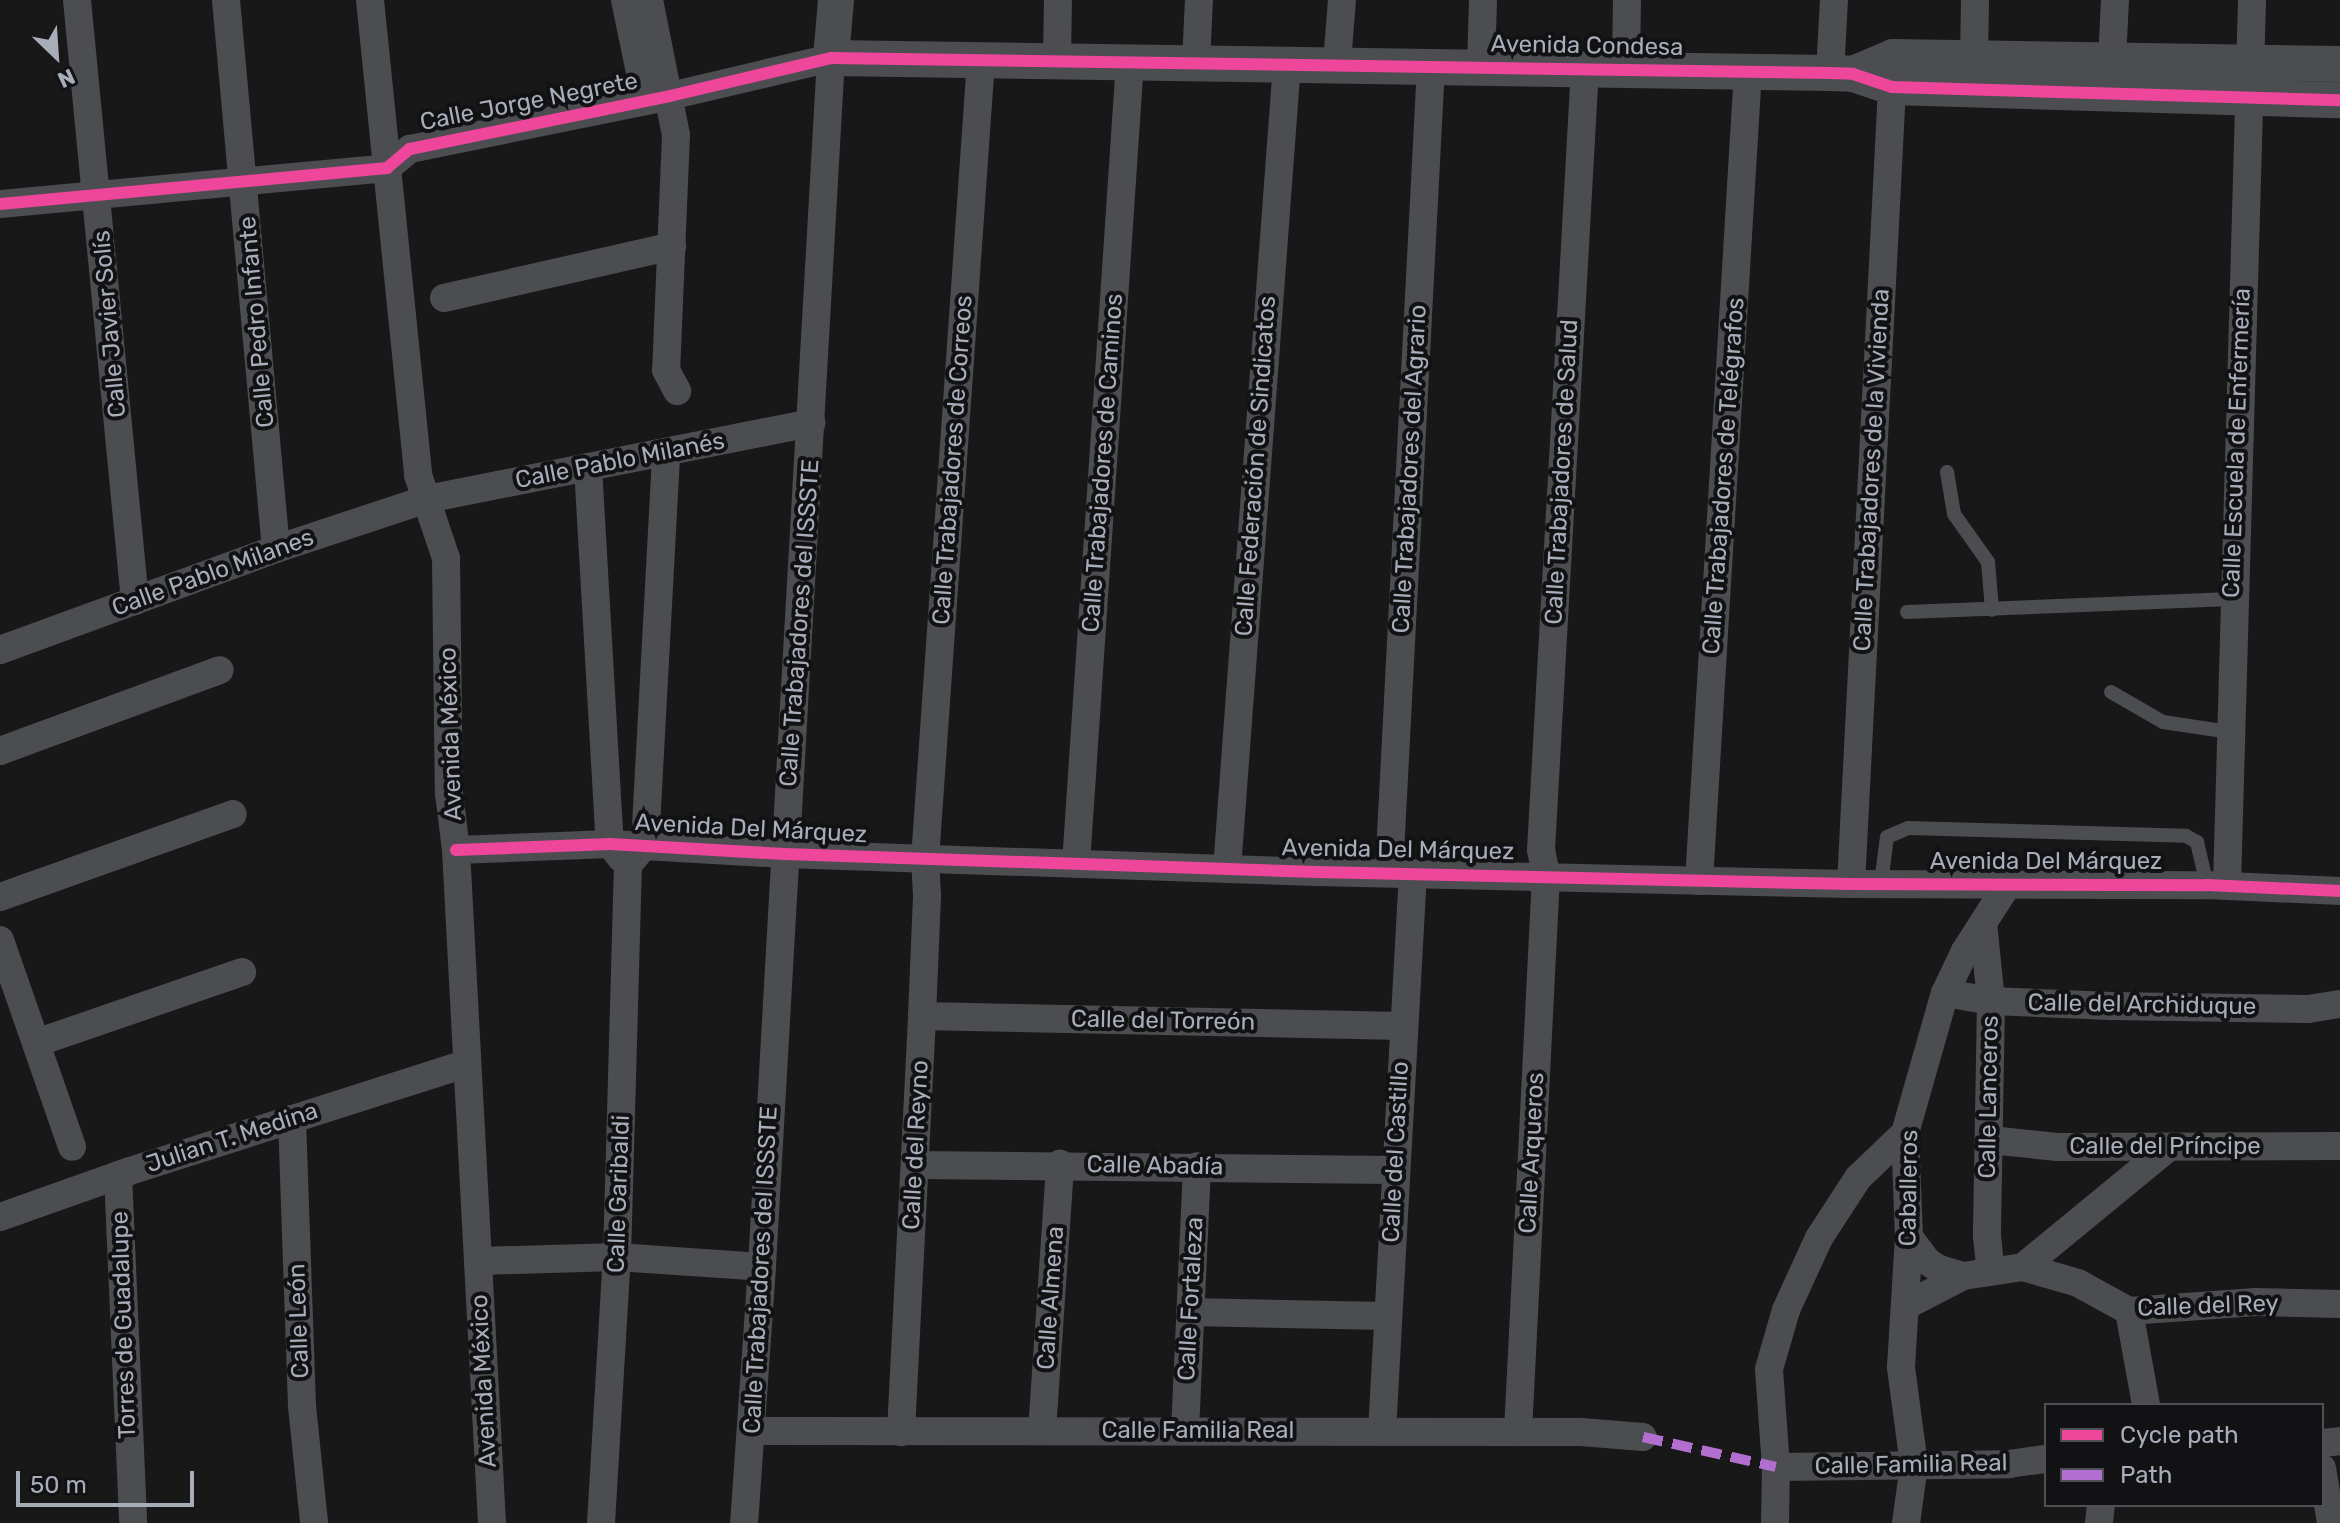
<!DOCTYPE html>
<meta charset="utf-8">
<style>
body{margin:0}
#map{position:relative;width:2340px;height:1523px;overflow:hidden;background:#181818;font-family:Rubik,sans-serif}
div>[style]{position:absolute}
.service>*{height:14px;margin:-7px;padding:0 7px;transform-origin:7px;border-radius:7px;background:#4c4d51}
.minor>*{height:28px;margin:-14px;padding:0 14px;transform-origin:14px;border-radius:14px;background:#4c4d51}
.tertiary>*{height:36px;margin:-18px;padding:0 18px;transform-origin:18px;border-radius:18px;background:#4c4d51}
.quiet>*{height:10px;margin-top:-5px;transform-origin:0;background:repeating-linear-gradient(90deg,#b36fd0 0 20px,transparent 0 30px)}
.cycleway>*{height:12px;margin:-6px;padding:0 6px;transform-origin:6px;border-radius:6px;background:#ed469a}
span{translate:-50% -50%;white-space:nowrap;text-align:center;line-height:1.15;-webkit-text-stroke:8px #121214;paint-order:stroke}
.street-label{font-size:24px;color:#a8adba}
.legend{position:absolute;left:2044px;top:1403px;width:280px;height:104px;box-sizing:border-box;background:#121214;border:2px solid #4e5056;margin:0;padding:10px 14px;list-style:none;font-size:24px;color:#a8adba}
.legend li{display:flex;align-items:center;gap:16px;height:40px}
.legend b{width:40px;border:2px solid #4e5056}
.north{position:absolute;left:16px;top:16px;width:80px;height:80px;-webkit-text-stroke:6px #121214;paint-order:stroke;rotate:155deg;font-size:22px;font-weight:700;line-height:32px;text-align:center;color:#a8adba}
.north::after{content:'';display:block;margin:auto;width:28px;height:36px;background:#a8adba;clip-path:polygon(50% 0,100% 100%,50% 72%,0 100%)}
.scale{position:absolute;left:16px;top:1471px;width:178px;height:36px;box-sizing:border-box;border:4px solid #a8adba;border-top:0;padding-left:10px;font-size:24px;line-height:28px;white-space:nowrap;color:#a8adba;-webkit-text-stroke:6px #121214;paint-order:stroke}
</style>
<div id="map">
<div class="service">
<i style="left:1947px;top:472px;width:43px;rotate:80.5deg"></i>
<i style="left:1954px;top:514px;width:59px;rotate:54.7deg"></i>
<i style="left:1988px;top:562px;width:48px;rotate:85.2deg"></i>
<i style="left:1907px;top:612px;width:325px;rotate:-2.3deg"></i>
<i style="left:2111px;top:692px;width:60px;rotate:30deg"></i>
<i style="left:2163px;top:722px;width:68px;rotate:8.5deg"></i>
<i style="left:1881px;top:883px;width:46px;rotate:-82.6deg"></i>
<i style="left:1887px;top:837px;width:23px;rotate:-23deg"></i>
<i style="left:1908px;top:828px;width:278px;rotate:1.6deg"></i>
<i style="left:2186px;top:836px;width:13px;rotate:29deg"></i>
<i style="left:2197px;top:842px;width:44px;rotate:76.9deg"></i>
</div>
<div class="minor">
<i style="left:77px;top:0;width:604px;rotate:84.49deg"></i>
<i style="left:226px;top:0;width:551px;rotate:84.8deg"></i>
<i style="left:370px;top:0;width:477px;rotate:84.2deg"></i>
<i style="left:418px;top:475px;width:88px;rotate:71.4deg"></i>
<i style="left:446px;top:558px;width:235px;rotate:89.3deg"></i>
<i style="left:449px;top:793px;width:57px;rotate:83deg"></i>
<i style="left:456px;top:850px;width:674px;rotate:86.94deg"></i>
<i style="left:625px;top:0;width:103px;rotate:78.3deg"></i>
<i style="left:649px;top:0;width:138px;rotate:78.7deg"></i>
<i style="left:676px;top:135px;width:235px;rotate:92.4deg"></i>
<i style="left:666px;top:370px;width:24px;rotate:62deg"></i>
<i style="left:1974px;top:59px;width:59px;rotate:-89deg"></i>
<i style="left:1057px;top:61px;width:61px;rotate:-89.1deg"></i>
<i style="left:2112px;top:61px;width:61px;rotate:-87.2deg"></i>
<i style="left:1196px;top:63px;width:63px;rotate:-87.3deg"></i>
<i style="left:1337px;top:63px;width:63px;rotate:-85.5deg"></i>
<i style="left:1481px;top:67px;width:67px;rotate:-88.3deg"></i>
<i style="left:1626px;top:69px;width:69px;rotate:-89.2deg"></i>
<i style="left:1830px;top:73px;width:73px;rotate:-86.9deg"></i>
<i style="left:0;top:204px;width:389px;rotate:-5.3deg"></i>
<i style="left:387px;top:168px;width:30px;rotate:-40deg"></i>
<i style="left:410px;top:149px;width:265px;rotate:-11.5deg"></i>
<i style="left:670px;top:96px;width:165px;rotate:-13.3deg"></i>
<i style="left:831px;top:58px;width:1211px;rotate:93.27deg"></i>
<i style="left:762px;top:1267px;width:257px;rotate:94deg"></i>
<i style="left:444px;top:298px;width:234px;rotate:-12.8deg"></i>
<i style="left:588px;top:467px;width:378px;rotate:86.7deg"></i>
<i style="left:610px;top:844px;width:18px;rotate:52deg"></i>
<i style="left:0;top:650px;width:294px;rotate:-20.1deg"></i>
<i style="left:276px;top:549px;width:159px;rotate:-18.3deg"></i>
<i style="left:427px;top:499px;width:392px;rotate:-11.2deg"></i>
<i style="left:0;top:751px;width:234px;rotate:-20.2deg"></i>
<i style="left:456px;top:850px;width:154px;rotate:-2.2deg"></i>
<i style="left:610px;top:844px;width:175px;rotate:3.3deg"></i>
<i style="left:785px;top:854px;width:532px;rotate:1.94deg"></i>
<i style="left:1317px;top:872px;width:534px;rotate:1.29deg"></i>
<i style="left:1851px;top:884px;width:356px;rotate:0.2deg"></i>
<i style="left:2207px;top:885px;width:133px;rotate:2.6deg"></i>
<i style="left:1076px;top:864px;width:805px;rotate:-86.15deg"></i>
<i style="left:1227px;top:869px;width:807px;rotate:-85.74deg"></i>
<i style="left:1389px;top:873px;width:809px;rotate:-87.02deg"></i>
<i style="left:1699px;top:881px;width:811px;rotate:-86.54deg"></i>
<i style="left:1851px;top:884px;width:815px;rotate:-87.05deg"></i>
<i style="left:2227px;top:885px;width:885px;rotate:-88.38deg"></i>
<i style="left:0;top:897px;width:247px;rotate:-19.6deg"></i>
<i style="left:1983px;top:923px;width:78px;rotate:84.1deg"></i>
<i style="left:1991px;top:1001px;width:235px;rotate:91deg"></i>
<i style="left:1987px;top:1236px;width:36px;rotate:84deg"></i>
<i style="left:0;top:940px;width:219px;rotate:70.8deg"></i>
<i style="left:1945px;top:993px;width:47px;rotate:9.9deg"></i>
<i style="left:1991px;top:1001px;width:120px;rotate:2.4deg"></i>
<i style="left:2111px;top:1006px;width:197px;rotate:0.9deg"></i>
<i style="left:2308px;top:1009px;width:32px;rotate:-9deg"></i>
<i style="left:922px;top:1016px;width:481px;rotate:1.2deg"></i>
<i style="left:36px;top:1043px;width:218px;rotate:-19deg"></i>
<i style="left:292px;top:1119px;width:287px;rotate:88deg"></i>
<i style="left:302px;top:1406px;width:118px;rotate:84.1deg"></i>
<i style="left:1990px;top:1140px;width:68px;rotate:5.9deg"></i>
<i style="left:2058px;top:1147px;width:282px;rotate:-0.2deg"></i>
<i style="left:916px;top:1165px;width:478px;rotate:0.6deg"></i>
<i style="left:118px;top:1175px;width:348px;rotate:87.5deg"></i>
<i style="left:0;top:1217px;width:138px;rotate:-19.5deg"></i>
<i style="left:130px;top:1171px;width:353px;rotate:-17.7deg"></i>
<i style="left:1909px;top:1237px;width:30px;rotate:53deg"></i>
<i style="left:1927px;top:1261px;width:14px;rotate:34deg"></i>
<i style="left:1939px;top:1269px;width:25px;rotate:16deg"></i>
<i style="left:1963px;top:1276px;width:61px;rotate:-8.5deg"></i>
<i style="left:2023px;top:1267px;width:57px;rotate:16.2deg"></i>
<i style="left:2078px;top:1283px;width:58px;rotate:28.8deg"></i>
<i style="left:2129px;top:1311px;width:127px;rotate:-4.1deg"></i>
<i style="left:2256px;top:1302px;width:84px;rotate:1.4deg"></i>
<i style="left:478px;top:1261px;width:139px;rotate:-1.6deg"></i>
<i style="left:617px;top:1257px;width:145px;rotate:3.9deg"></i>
<i style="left:2023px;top:1267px;width:188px;rotate:-39.4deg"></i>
<i style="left:1905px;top:1306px;width:65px;rotate:-27.3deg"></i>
<i style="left:2129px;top:1311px;width:96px;rotate:79.7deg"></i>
<i style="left:1190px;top:1312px;width:196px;rotate:1.2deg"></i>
<i style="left:753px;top:1431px;width:828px;rotate:0.07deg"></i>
<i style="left:1581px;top:1432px;width:62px;rotate:4.6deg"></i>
<i style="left:1042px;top:1431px;width:268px;rotate:-86.1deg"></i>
<i style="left:1185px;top:1431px;width:265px;rotate:-87.4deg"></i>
<i style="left:901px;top:1432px;width:417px;rotate:-87.1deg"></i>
<i style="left:922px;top:1016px;width:121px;rotate:-87.6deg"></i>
<i style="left:927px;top:895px;width:36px;rotate:-93deg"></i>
<i style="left:925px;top:859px;width:801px;rotate:-85.99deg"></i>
<i style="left:1382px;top:1432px;width:560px;rotate:-86.83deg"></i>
<i style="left:1518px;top:1432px;width:558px;rotate:-87.12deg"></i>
<i style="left:1546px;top:875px;width:25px;rotate:-101deg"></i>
<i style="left:1541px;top:850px;width:782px;rotate:-86.78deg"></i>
<i style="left:2322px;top:1443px;width:18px;rotate:-6deg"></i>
<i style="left:1776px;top:1467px;width:233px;rotate:-0.7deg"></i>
<i style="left:2009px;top:1464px;width:37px;rotate:-8deg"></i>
<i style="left:2322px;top:1468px;width:56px;rotate:80.7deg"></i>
<i style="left:601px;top:1523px;width:266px;rotate:-86.6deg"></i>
<i style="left:617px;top:1257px;width:392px;rotate:-88.4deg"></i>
<i style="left:628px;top:865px;width:26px;rotate:-50deg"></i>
<i style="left:645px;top:845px;width:393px;rotate:-86.9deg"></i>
<i style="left:1775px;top:1523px;width:56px;rotate:-89deg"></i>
<i style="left:1776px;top:1467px;width:98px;rotate:-94.1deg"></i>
<i style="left:1769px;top:1369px;width:61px;rotate:-73.9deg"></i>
<i style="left:1786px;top:1310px;width:79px;rotate:-65.4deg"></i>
<i style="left:1819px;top:1238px;width:72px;rotate:-57deg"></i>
<i style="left:1858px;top:1178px;width:65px;rotate:-43.8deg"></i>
<i style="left:1906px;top:1523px;width:59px;rotate:-82.1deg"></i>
<i style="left:1914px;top:1465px;width:99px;rotate:-97.6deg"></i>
<i style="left:1901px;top:1367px;width:130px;rotate:-86.5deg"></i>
<i style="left:1909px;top:1237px;width:104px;rotate:-92.2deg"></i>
<i style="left:1905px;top:1133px;width:146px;rotate:-74.1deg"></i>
<i style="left:1945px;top:993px;width:47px;rotate:-64.5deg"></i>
<i style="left:1965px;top:951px;width:80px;rotate:-57.3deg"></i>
<i style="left:2099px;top:1523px;width:18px;rotate:-84deg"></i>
</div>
<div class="tertiary">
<i style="left:836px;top:0;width:58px;rotate:94.9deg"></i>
<i style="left:831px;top:58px;width:999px;rotate:0.86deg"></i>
<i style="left:1830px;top:73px;width:23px;rotate:2deg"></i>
<i style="left:1853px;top:74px;width:41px;rotate:18.4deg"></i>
<i style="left:1892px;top:87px;width:448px;rotate:1.7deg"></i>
<i style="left:1853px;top:74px;width:43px;rotate:-23deg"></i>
<i style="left:1893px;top:57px;width:447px;rotate:0.9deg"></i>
</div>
<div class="quiet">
<i style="left:1643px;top:1437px;width:136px;rotate:12.7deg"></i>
</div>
<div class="cycleway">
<i style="left:0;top:204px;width:389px;rotate:-5.3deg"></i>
<i style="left:387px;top:168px;width:30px;rotate:-40deg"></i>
<i style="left:410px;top:149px;width:265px;rotate:-11.5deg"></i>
<i style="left:670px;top:96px;width:165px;rotate:-13.3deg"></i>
<i style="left:831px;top:58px;width:999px;rotate:0.86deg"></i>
<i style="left:1830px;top:73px;width:23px;rotate:2deg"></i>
<i style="left:1853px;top:74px;width:41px;rotate:18.4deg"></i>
<i style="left:1892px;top:87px;width:448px;rotate:1.7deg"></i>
<i style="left:456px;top:850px;width:154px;rotate:-2.2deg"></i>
<i style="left:610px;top:844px;width:175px;rotate:3.3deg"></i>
<i style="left:785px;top:854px;width:532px;rotate:1.94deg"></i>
<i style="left:1317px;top:872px;width:534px;rotate:1.29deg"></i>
<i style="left:1851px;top:884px;width:356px;rotate:0.2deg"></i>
<i style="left:2207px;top:885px;width:133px;rotate:2.6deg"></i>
</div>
<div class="street-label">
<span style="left:1587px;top:46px;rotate:1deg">Avenida Condesa</span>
<span style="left:529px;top:102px;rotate:-11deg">Calle Jorge Negrete</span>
<span style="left:257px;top:322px;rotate:-95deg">Calle Pedro Infante</span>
<span style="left:110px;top:324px;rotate:-95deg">Calle Javier Solís</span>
<span style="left:2237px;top:443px;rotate:-88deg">Calle Escuela de Enfermería</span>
<span style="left:953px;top:460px;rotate:-86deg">Calle Trabajadores de Correos</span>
<span style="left:620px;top:461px;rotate:-11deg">Calle Pablo Milanés</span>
<span style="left:1103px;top:463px;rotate:-86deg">Calle Trabajadores de Caminos</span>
<span style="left:1256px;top:466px;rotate:-86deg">Calle Federación de Sindicatos</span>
<span style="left:1410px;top:469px;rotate:-87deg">Calle Trabajadores del Agrario</span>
<span style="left:1872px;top:470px;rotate:-87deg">Calle Trabajadores de la Vivienda</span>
<span style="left:1562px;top:472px;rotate:-87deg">Calle Trabajadores de Salud</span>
<span style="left:1724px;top:476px;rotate:-86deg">Calle Trabajadores de Telégrafos</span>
<span style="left:213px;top:573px;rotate:-20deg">Calle Pablo Milanes</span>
<span style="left:800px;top:623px;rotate:-86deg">Calle Trabajadores del ISSSTE</span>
<span style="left:451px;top:734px;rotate:-92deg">Avenida México</span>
<span style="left:751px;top:829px;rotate:3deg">Avenida Del Márquez</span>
<span style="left:1398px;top:850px;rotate:1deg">Avenida Del Márquez</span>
<span style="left:2046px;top:862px">Avenida Del Márquez</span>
<span style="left:2142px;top:1005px;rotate:1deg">Calle del Archiduque</span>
<span style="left:1163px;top:1021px;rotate:1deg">Calle del Torreón</span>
<span style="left:1989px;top:1097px;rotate:-89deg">Calle Lanceros</span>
<span style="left:232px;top:1138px;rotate:-18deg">Julian T. Medina</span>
<span style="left:916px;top:1145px;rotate:-87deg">Calle del Reyno</span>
<span style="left:2165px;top:1147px">Calle del Príncipe</span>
<span style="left:1396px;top:1152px;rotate:-87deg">Calle del Castillo</span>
<span style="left:1532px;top:1153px;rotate:-87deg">Calle Arqueros</span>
<span style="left:1155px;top:1166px;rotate:1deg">Calle Abadía</span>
<span style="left:1909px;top:1188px;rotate:-89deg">Caballeros</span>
<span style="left:619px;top:1194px;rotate:-88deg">Calle Garibaldi</span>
<span style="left:761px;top:1270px;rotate:-87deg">Calle Trabajadores del ISSSTE</span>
<span style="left:1051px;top:1298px;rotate:-86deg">Calle Almena</span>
<span style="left:1191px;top:1299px;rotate:-87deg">Calle Fortaleza</span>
<span style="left:2208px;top:1306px;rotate:-2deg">Calle del Rey</span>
<span style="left:299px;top:1321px;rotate:-92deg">Calle León</span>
<span style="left:124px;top:1325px;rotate:-92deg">Torres de Guadalupe</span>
<span style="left:484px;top:1381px;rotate:-93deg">Avenida México</span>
<span style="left:1198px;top:1431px">Calle Familia Real</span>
<span style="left:1911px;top:1465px;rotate:-1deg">Calle Familia Real</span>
</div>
<ul class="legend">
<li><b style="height:10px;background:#ed469a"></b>Cycle path</li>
<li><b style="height:10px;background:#b36fd0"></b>Path</li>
</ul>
<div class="north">N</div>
<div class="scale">50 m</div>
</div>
